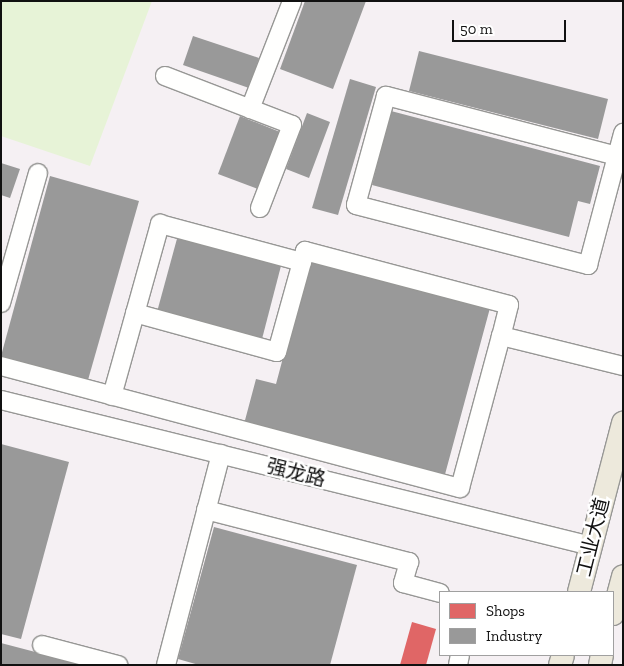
<!DOCTYPE html>
<meta charset="utf-8">
<style>
body{margin:0}
#map{position:relative;width:624px;height:666px;overflow:hidden;background:#fdfcf7;font-family:"Zilla Slab","Noto Sans SC",serif}
div>[style]{position:absolute}
.industrial>*{inset:0;background:#f5f0f3}
.green>*{inset:0;background:#e7f3d7}
.shops>*{inset:0;background:#e06666}
.industry>*{inset:0;background:#999}
.roads{filter:drop-shadow(1px 0 #979795) drop-shadow(-1px 0 #979795) drop-shadow(0 1px #979795) drop-shadow(0 -1px #979795)}
.minor>*{height:18px;margin:-9px;padding:0 9px;transform-origin:9px;border-radius:9px;background:#fffffe}
.major>*{height:22px;margin:-11px;padding:0 11px;transform-origin:11px;border-radius:11px;background:#ede9dc}
span{translate:-50% -50%;white-space:nowrap;text-align:center;line-height:1.15;-webkit-text-stroke:5px #fff;paint-order:stroke}
.street-label{font-size:20px;color:#111}
.frame{position:absolute;inset:0;border:2px solid #111;pointer-events:none}
.legend{position:absolute;left:439px;top:591px;width:175px;height:65px;box-sizing:border-box;background:#fff;border:1px solid #a0a0a0;margin:0;padding:6px 9px;list-style:none;font-size:15px;color:#111}
.legend li{display:flex;align-items:center;gap:10px;height:25px}
.legend b{width:25px;border:1px solid #a0a0a0}
.scale{position:absolute;left:452px;top:20px;width:114px;height:22px;box-sizing:border-box;border:2px solid #111;border-top:0;padding-left:6px;font-size:15px;line-height:18px;white-space:nowrap;color:#111;-webkit-text-stroke:4px #fff;paint-order:stroke}
</style>
<div id="map">
<div class="industrial">
<i style="clip-path:polygon(evenodd,1px 1px,623px 1px,623px 665px,1px 665px,1px 1px,440px 592px,613px 592px,613px 655px,440px 655px,440px 592px)"></i>
</div>
<div class="green">
<i style="clip-path:polygon(1px 1px,152px 1px,90px 166px,1px 136px)"></i>
</div>
<div class="shops">
<i style="clip-path:polygon(412px 622px,436px 629px,426px 665px,400px 665px)"></i>
</div>
<div class="industry">
<i style="clip-path:polygon(305px 1px,366px 1px,333px 89px,280px 69px)"></i>
<i style="clip-path:polygon(193px 36px,259px 58px,249px 88px,183px 65px)"></i>
<i style="clip-path:polygon(419px 51px,608px 99px,598px 139px,409px 91px)"></i>
<i style="clip-path:polygon(350px 79px,376px 87px,338px 215px,312px 208px)"></i>
<i style="clip-path:polygon(391px 111px,600px 166px,590px 204px,578px 201px,569px 237px,372px 185px)"></i>
<i style="clip-path:polygon(307px 113px,330px 122px,309px 178px,286px 169px)"></i>
<i style="clip-path:polygon(240px 116px,280px 132px,258px 189px,218px 174px)"></i>
<i style="clip-path:polygon(1px 163px,20px 169px,10px 198px,1px 195px)"></i>
<i style="clip-path:polygon(50px 176px,139px 201px,88px 380px,1px 356px)"></i>
<i style="clip-path:polygon(178px 235px,282px 262px,262px 339px,157px 312px)"></i>
<i style="clip-path:polygon(309px 260px,490px 308px,444px 478px,244px 424px,256px 379px,276px 384px)"></i>
<i style="clip-path:polygon(1px 444px,69px 462px,21px 639px,1px 634px)"></i>
<i style="clip-path:polygon(214px 527px,357px 565px,330px 665px,199px 665px,178px 659px)"></i>
<i style="clip-path:polygon(1px 643px,81px 664px,81px 665px,1px 665px)"></i>
</div>
<div class="roads">
<div class="minor">
<i style="left:165px;top:76px;width:136px;rotate:21.1deg"></i>
<i style="left:292px;top:125px;width:89px;rotate:111.1deg"></i>
<i style="left:250px;top:109px;width:116px;rotate:-68.7deg"></i>
<i style="left:617px;top:156px;width:239px;rotate:-165.4deg"></i>
<i style="left:386px;top:96px;width:113px;rotate:105.4deg"></i>
<i style="left:356px;top:205px;width:240px;rotate:14.5deg"></i>
<i style="left:588px;top:265px;width:113px;rotate:-75.1deg"></i>
<i style="left:617px;top:156px;width:24px;rotate:-75deg"></i>
<i style="left:1px;top:303px;width:135px;rotate:-74.1deg"></i>
<i style="left:135px;top:313px;width:147px;rotate:15.4deg"></i>
<i style="left:277px;top:352px;width:105px;rotate:-74.5deg"></i>
<i style="left:305px;top:251px;width:211px;rotate:14.8deg"></i>
<i style="left:509px;top:305px;width:32px;rotate:104deg"></i>
<i style="left:1px;top:366px;width:475px;rotate:14.9deg"></i>
<i style="left:460px;top:488px;width:157px;rotate:-74.9deg"></i>
<i style="left:501px;top:336px;width:126px;rotate:13.8deg"></i>
<i style="left:112px;top:396px;width:179px;rotate:-74.4deg"></i>
<i style="left:160px;top:224px;width:147px;rotate:15deg"></i>
<i style="left:1px;top:400px;width:608px;rotate:13.9deg"></i>
<i style="left:206px;top:510px;width:210px;rotate:14.4deg"></i>
<i style="left:409px;top:562px;width:22px;rotate:106deg"></i>
<i style="left:403px;top:583px;width:38px;rotate:15deg"></i>
<i style="left:42px;top:645px;width:79px;rotate:14.7deg"></i>
<i style="left:166px;top:665px;width:218px;rotate:-75.4deg"></i>
<i style="left:458px;top:665px;width:10px;rotate:-79deg"></i>
</div>
<div class="major">
<i style="left:579px;top:592px;width:175px;rotate:-75.4deg"></i>
<i style="left:613px;top:614px;width:39px;rotate:-75deg"></i>
<i style="left:560px;top:665px;width:10px;rotate:-73deg"></i>
<i style="left:600px;top:665px;width:10px;rotate:-79deg"></i>
</div>
</div>
<div class="street-label">
<span style="left:296px;top:473px;rotate:14deg">强龙路</span>
<span style="left:593px;top:537px;rotate:-76deg">工业大道</span>
</div>
<div class="frame"></div>
<ul class="legend">
<li><b style="height:14px;background:#e06666"></b>Shops</li>
<li><b style="height:14px;background:#999"></b>Industry</li>
</ul>
<div class="scale">50 m</div>
</div>
